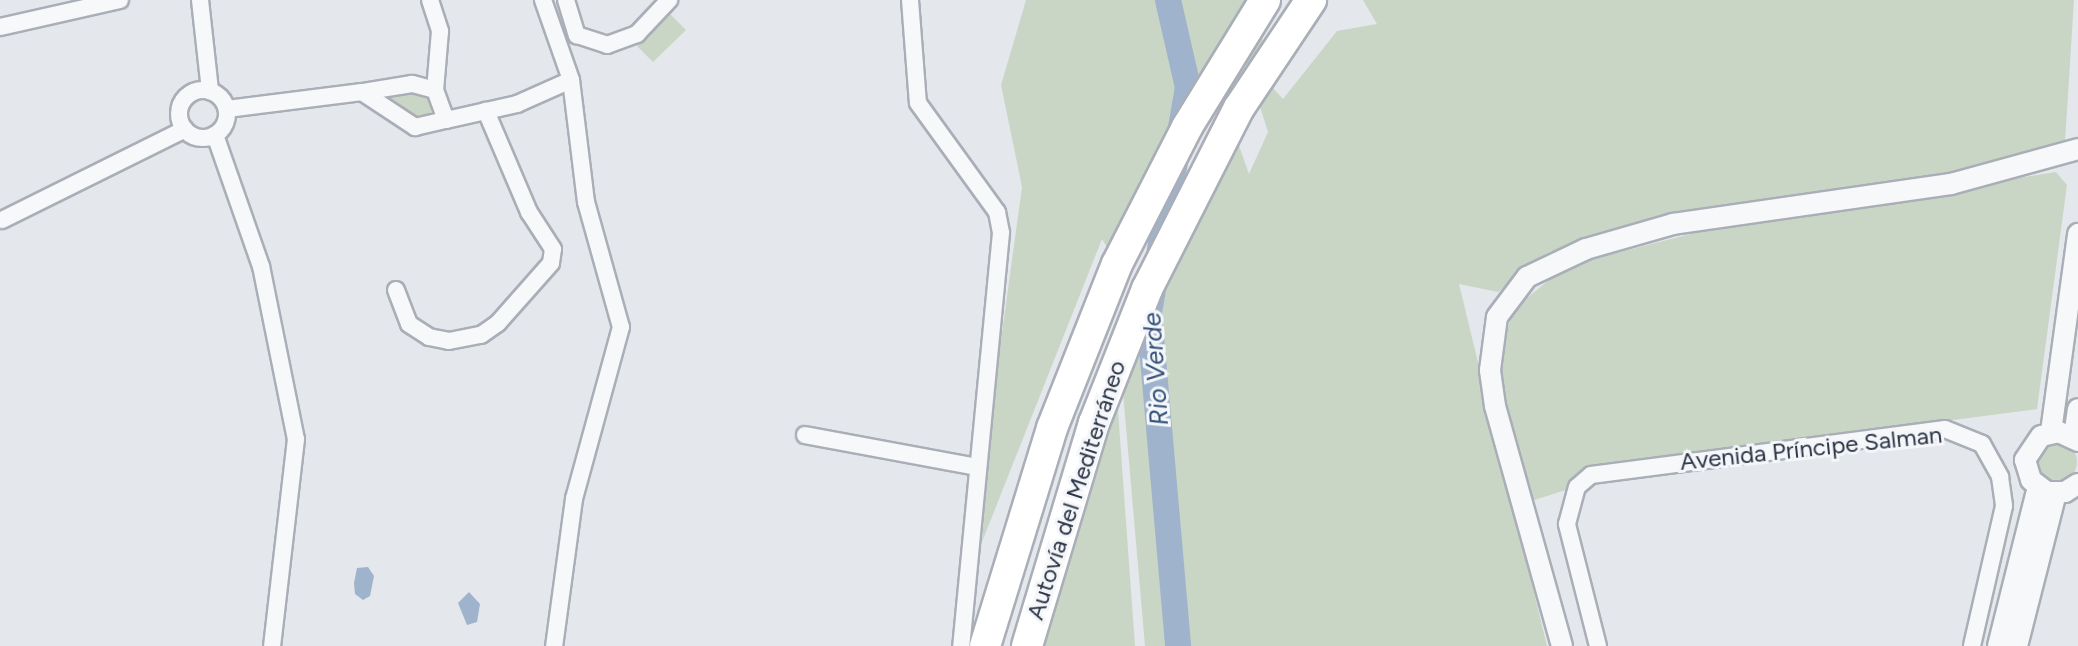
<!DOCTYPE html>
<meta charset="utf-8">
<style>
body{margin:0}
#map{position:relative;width:2078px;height:646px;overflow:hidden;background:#e4e7ec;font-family:Figtree,sans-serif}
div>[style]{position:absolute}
.green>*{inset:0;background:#c9d6c5}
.round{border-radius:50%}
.water>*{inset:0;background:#9fb4cc}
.river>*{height:26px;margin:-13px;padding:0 13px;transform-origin:13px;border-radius:13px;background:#9fb4cc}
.roads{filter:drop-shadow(2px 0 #a9aeb7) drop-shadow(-2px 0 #a9aeb7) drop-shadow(0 2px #a9aeb7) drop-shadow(0 -2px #a9aeb7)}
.minor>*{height:16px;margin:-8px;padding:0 8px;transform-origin:8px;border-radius:8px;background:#f7f8fa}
.minor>.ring{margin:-8px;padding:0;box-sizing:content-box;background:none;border:16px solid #f7f8fa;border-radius:50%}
.tertiary>*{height:20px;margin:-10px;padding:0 10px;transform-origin:10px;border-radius:10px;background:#f7f8fa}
.motorway>*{height:30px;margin:-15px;padding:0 15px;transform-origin:15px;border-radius:15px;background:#fff}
span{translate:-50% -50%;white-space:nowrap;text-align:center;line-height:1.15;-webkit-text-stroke:6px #f4f6f9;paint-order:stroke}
.street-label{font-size:24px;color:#2b3445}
.water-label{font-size:26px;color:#34527a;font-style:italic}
</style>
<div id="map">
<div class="green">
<i style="clip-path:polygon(1026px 0,1255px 0,1271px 86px,1283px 99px,1337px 31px,1377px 24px,1363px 0,2074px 0,2065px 142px,1899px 187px,1820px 191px,1694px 210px,1549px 252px,1498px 292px,1459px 284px,1547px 646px,1145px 646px,1122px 381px,1237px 140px,1249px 174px,1268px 132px,1234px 25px,1178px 111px,1108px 249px,1102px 239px,982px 542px,992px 406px,1022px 187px,1001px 85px)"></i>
<i style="clip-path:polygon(670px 14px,686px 30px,653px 62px,637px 46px)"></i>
<i style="clip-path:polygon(403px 91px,429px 97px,433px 104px,430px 117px,412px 116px,380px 97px)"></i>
<i style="clip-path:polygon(2056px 172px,2067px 185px,2037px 409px,1583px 468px,1566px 490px,1528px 502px,1500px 394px,1501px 346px,1515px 308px,1566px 266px,1729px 224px)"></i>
<i style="clip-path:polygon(1117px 397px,1135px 646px,1043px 646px,1101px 459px)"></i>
<i class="round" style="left:2035px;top:441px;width:42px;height:42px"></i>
</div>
<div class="water">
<i style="clip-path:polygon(368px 567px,374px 576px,370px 596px,363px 600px,355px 594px,354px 583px,357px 568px)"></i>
<i style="clip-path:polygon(469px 592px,480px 604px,477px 622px,467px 625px,458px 603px)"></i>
</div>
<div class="river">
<i style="left:1168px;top:0;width:89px;rotate:77.1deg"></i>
<i style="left:1188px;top:87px;width:229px;rotate:99.8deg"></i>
<i style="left:1149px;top:313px;width:334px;rotate:85deg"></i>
</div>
<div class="roads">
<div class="minor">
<i style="left:200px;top:0;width:92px;rotate:83.7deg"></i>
<i style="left:430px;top:0;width:33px;rotate:72deg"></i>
<i style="left:440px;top:31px;width:59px;rotate:94.8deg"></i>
<i style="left:543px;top:0;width:85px;rotate:70.7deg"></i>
<i style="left:571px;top:80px;width:123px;rotate:83deg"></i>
<i style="left:586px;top:202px;width:130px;rotate:74.4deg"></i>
<i style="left:621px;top:327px;width:178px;rotate:105.3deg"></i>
<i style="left:574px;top:499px;width:148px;rotate:97.7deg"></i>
<i style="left:566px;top:0;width:37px;rotate:73deg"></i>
<i style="left:577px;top:35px;width:32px;rotate:18deg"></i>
<i style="left:607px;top:45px;width:32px;rotate:-20deg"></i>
<i style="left:637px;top:34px;width:47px;rotate:-46.7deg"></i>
<i style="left:910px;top:0;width:103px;rotate:85.6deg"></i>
<i style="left:918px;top:103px;width:135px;rotate:54.1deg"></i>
<i style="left:997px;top:212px;width:21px;rotate:79deg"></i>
<i style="left:1001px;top:233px;width:415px;rotate:95.5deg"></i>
<i style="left:0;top:27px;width:123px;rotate:-12.7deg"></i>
<i class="ring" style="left:179px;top:90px;width:32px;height:32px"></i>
<i style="left:227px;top:109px;width:136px;rotate:-7.2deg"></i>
<i style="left:362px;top:92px;width:64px;rotate:33.4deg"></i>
<i style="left:415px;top:127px;width:32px;rotate:-13deg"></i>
<i style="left:446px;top:120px;width:32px;rotate:-110deg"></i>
<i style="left:435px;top:90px;width:24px;rotate:-165deg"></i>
<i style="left:412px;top:84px;width:51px;rotate:170.9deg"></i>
<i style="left:446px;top:120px;width:73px;rotate:-12.7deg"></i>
<i style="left:517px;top:104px;width:59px;rotate:-24deg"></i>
<i style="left:215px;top:135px;width:139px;rotate:70.7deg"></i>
<i style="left:261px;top:266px;width:177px;rotate:78.6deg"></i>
<i style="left:296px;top:439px;width:208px;rotate:96.6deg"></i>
<i style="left:2px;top:220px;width:204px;rotate:-26.4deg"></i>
<i style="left:396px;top:290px;width:36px;rotate:69deg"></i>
<i style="left:409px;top:324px;width:24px;rotate:33deg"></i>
<i style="left:429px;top:337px;width:20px;rotate:11deg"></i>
<i style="left:449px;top:341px;width:33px;rotate:-11deg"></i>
<i style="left:481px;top:335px;width:21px;rotate:-35deg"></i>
<i style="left:498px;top:323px;width:80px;rotate:-48.5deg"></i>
<i style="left:551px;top:263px;width:14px;rotate:-82deg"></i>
<i style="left:553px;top:249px;width:44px;rotate:-123deg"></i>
<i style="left:529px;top:212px;width:110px;rotate:-113.1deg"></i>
<i style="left:805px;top:435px;width:176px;rotate:10.5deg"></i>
<i style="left:1598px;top:646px;width:126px;rotate:-104.3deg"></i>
<i style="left:1567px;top:524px;width:38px;rotate:-75deg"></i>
<i style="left:1577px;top:487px;width:18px;rotate:-41deg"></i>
<i style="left:1591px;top:475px;width:357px;rotate:-7.4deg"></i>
<i style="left:1945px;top:429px;width:40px;rotate:22deg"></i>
<i style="left:1982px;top:444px;width:38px;rotate:61deg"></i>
<i style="left:2000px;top:477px;width:29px;rotate:82deg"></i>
<i style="left:2004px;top:506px;width:144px;rotate:102.9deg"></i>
</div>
<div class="tertiary">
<i style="left:2051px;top:432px;width:200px;rotate:-82.2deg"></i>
<i style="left:2074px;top:437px;width:28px;rotate:-82deg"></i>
<i style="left:2078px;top:441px;width:21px;rotate:-155deg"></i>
<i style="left:2059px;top:432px;width:18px;rotate:167deg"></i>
<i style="left:2041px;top:436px;width:29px;rotate:124deg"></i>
<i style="left:2025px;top:460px;width:21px;rotate:73deg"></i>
<i style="left:2031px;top:480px;width:20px;rotate:37deg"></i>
<i style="left:2047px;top:492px;width:18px"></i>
<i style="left:2065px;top:492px;width:15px;rotate:-32deg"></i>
<i style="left:1562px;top:646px;width:249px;rotate:-105.6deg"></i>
<i style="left:1495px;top:406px;width:36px;rotate:-98deg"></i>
<i style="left:1490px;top:370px;width:53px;rotate:-82.5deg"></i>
<i style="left:1497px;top:317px;width:50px;rotate:-53.1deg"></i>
<i style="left:1527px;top:277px;width:65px;rotate:-25.4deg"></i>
<i style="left:1586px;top:249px;width:91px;rotate:-16deg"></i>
<i style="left:1673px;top:224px;width:281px;rotate:-8.2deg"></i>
<i style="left:1951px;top:184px;width:132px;rotate:-15.4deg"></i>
<i style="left:1998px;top:646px;width:164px;rotate:-75.9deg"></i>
<i style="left:2017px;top:646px;width:158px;rotate:-75.7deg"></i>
</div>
<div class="motorway">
<i style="left:985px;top:646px;width:228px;rotate:-72.9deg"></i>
<i style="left:1052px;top:428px;width:176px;rotate:-68.4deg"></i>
<i style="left:1117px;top:264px;width:154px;rotate:-62.9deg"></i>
<i style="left:1187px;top:127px;width:149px;rotate:-58.4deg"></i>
<i style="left:1027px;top:646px;width:233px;rotate:-73.3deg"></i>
<i style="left:1094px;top:423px;width:144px;rotate:-68.4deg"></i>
<i style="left:1147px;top:289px;width:203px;rotate:-63.1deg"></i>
<i style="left:1239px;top:108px;width:130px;rotate:-56.3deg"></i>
</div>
</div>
<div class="street-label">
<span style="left:1811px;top:448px;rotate:-6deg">Avenida Príncipe Salman</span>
<span style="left:1076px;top:490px;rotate:-72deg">Autovía del Mediterráneo</span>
</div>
<div class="water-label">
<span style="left:1156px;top:369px;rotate:-94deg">Rio Verde</span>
</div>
</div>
